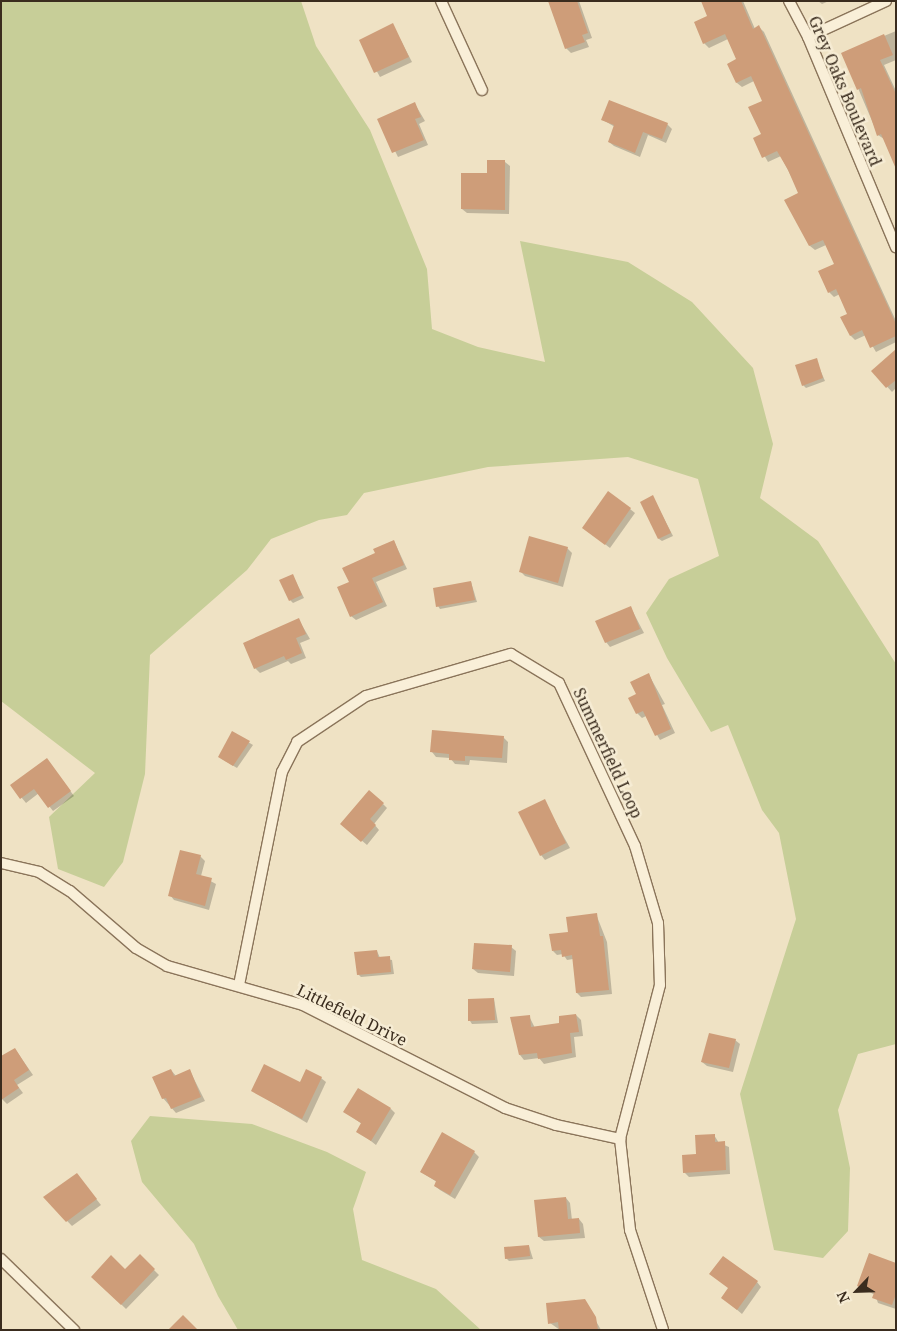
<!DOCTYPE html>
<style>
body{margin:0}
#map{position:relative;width:897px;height:1331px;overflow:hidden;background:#efe2c4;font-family:"Noto Serif",serif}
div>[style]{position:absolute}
.green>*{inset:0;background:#c7ce98}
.shadow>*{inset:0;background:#0003}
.building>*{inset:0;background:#ce9d79}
.roads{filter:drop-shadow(1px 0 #8a745a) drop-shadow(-1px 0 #8a745a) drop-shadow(0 1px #8a745a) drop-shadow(0 -1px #8a745a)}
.street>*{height:10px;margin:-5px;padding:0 5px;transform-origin:5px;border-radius:5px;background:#f9efd8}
span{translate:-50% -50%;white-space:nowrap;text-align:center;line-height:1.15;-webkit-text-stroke:5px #f6ecd4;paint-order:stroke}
.street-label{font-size:16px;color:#3a2c1e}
.frame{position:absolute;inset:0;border:2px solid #3a2c1e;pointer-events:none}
.north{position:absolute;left:832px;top:1266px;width:50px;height:50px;-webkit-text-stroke:4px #f6ecd4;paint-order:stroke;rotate:246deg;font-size:14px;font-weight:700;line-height:20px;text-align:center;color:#3a2c1e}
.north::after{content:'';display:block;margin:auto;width:18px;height:22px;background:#3a2c1e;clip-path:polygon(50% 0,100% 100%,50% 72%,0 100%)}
</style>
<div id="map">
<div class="green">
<i style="clip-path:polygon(1px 1px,301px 1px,316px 46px,370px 130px,427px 269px,432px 329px,478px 347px,545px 362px,520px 241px,628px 262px,692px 302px,753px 368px,773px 444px,760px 498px,818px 541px,896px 664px,896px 1044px,858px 1054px,838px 1110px,850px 1168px,848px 1231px,823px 1258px,774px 1250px,740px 1094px,796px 919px,779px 833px,762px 810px,728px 725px,711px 732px,667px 658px,646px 613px,669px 579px,719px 556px,698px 479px,628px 457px,488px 467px,364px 493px,347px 515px,319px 520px,271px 539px,247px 570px,150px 655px,145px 774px,123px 862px,104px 887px,58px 869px,49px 817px,95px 773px,1px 701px)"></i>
<i style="clip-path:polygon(150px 1116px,252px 1124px,327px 1152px,366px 1172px,353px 1209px,362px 1260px,436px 1289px,481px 1330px,238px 1330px,218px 1296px,194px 1244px,142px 1182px,131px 1141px)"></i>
</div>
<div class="shadow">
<i style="clip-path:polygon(556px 1px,579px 1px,592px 38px,586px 40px,589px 47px,571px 53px,566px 48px)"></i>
<i style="clip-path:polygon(702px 1px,743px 1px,755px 29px,759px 27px,764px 32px,896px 321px,896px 342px,876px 352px,866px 335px,855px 340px,851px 336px,842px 317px,849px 314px,840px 294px,834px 297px,829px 292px,820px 272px,835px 264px,826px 245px,815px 250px,810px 246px,785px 200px,800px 194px,781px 156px,768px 162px,755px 139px,763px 135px,764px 101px,754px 81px,742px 87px,737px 83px,728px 64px,738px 60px,728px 39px,709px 48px,704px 43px,709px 17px)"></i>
<i style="clip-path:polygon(818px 1px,829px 1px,822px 4px)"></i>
<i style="clip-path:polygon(393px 25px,412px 62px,380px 77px,360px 41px)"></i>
<i style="clip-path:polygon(896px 31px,896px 60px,884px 65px,896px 91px,896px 166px,884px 139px,878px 135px,843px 53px)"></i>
<i style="clip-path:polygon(415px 104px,425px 121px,419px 124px,428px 145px,398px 157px,379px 119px)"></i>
<i style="clip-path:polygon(603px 120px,667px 124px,672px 129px,666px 143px,648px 135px,640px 157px,614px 146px,609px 142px,615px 127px)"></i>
<i style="clip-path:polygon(505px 162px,510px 166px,509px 214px,467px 213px,462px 209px,489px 174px)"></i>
<i style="clip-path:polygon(896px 351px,896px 388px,892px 392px,873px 371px)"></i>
<i style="clip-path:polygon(816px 360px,825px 381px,806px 388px,803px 385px)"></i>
<i style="clip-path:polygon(653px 497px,673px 536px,662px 541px,659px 539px)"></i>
<i style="clip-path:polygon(630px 509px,635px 513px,610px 548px,584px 528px)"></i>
<i style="clip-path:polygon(394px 541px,407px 569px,376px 582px,387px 606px,356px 620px,351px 616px,350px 583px,376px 554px)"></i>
<i style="clip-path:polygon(567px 548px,572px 553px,563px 587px,525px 576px,521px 572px)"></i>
<i style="clip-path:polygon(293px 576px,304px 598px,293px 603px,290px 600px)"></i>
<i style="clip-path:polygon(471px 582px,477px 602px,440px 609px,438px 606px)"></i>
<i style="clip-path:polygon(631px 608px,644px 633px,610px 647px,606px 642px)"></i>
<i style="clip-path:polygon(299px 620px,310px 639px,300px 643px,306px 658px,291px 664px,288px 661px,260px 673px,255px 668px)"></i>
<i style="clip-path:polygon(649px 675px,665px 704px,662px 705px,675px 733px,660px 740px,646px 716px,642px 718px,637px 713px,637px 695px)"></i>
<i style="clip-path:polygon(233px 733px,253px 745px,237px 768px,222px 759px)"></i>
<i style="clip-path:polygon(503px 737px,508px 742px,507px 763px,470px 760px,469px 765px,455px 764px,450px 758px,436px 757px,432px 752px)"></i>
<i style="clip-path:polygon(51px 765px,74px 796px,53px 811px,39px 793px,26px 803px,12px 786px)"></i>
<i style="clip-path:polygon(544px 801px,570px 848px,545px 860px,541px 855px)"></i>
<i style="clip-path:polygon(383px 804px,387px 808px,374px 824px,379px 830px,367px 845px,347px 828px)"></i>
<i style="clip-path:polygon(200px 856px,205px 861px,201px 876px,216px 884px,209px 910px,174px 900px,170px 895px)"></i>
<i style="clip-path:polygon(596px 914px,607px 942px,612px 994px,581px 997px,577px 993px,573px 959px,567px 960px,563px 954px,557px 955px,553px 951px,570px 933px)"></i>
<i style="clip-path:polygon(511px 947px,516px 951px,514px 976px,478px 973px,473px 969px)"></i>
<i style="clip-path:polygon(377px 951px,380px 958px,392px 960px,394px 974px,361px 977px,358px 974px)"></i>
<i style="clip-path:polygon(494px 999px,498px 1023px,472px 1024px,470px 1021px)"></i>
<i style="clip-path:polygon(576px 1015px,581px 1020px,583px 1036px,574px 1037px,576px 1057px,544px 1064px,539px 1058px,524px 1060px,520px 1055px,529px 1016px,535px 1028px,561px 1025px)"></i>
<i style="clip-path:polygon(735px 1040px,740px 1044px,733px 1072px,707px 1066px,702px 1062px)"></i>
<i style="clip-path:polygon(15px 1049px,33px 1075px,17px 1085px,23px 1093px,7px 1104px,2px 1099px)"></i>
<i style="clip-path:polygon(171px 1070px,176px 1076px,190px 1071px,205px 1101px,176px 1113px,163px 1098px)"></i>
<i style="clip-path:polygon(321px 1078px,326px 1082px,307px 1123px,253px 1091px)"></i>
<i style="clip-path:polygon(391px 1109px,395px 1113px,376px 1145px,358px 1131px,362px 1124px,345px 1112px)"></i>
<i style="clip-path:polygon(714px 1135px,719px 1143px,729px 1147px,730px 1174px,689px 1177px,684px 1172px)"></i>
<i style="clip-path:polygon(474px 1152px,479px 1157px,455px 1199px,440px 1190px,435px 1186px,437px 1182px,421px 1172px)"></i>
<i style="clip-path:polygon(77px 1175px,101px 1205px,72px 1226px,45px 1198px)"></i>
<i style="clip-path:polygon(566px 1198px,570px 1203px,572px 1220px,579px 1219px,583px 1224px,585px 1238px,544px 1241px,539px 1237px)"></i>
<i style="clip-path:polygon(529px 1246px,533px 1259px,509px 1261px,506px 1258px)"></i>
<i style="clip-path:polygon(140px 1256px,159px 1275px,126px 1309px,93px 1277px,126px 1271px)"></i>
<i style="clip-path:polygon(896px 1264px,896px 1309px,878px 1303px,875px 1295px,858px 1286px)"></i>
<i style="clip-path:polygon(757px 1282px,761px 1287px,742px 1314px,723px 1298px)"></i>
<i style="clip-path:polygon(584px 1300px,601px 1330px,560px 1330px,550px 1323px)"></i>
</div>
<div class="building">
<i style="clip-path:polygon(548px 1px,577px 1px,588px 33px,582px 35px,585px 42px,565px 49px)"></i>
<i style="clip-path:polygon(701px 1px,741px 1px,753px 29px,759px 25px,896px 324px,896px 336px,870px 348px,862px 330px,850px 336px,840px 317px,847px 314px,836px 289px,828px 293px,818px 271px,834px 264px,823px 240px,809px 246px,784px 200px,798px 193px,788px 170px,777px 151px,762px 158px,753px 138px,761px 134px,748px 107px,762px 101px,751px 76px,736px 83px,727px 64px,736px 59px,725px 34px,703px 44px,694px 22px,707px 16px)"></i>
<i style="clip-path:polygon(393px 23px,409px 57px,374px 73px,359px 40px)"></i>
<i style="clip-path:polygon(884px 34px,893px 55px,880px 60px,896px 94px,896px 169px,881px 134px,877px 136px,861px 88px,857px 90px,841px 53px)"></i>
<i style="clip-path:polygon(609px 100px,668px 123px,662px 139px,643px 132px,635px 153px,608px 142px,614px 125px,601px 120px)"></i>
<i style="clip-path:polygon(415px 102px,421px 117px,415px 119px,424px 140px,392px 153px,377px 119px)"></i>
<i style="clip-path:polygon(487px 160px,505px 160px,505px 210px,461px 209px,461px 173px,487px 173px)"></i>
<i style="clip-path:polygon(896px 349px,896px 380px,886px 388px,871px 371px)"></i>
<i style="clip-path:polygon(817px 358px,823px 378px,802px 386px,795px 365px)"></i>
<i style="clip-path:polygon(608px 491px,631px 508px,605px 545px,582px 528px)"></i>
<i style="clip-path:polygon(653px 495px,671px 533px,658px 539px,640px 502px)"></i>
<i style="clip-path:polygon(529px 536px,568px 547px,558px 583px,519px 572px)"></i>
<i style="clip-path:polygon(394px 540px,404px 565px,372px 578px,383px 602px,350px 617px,337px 587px,349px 582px,342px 568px,375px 553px,373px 549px)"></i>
<i style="clip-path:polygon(293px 574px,302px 595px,289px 601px,279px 580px)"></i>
<i style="clip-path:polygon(471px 581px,475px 600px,436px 607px,433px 588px)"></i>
<i style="clip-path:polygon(631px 606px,640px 629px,605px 643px,595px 621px)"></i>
<i style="clip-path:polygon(299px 618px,306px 634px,296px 638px,302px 653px,286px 660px,284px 656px,254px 669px,243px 643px)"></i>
<i style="clip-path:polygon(649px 673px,671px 729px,655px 736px,643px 711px,636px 714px,628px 698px,636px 694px,630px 682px)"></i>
<i style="clip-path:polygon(432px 730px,504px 736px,502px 758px,465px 756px,465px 761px,449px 760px,449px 754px,430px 752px)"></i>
<i style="clip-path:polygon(232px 731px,250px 741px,233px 766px,218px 757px)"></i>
<i style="clip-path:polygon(47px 758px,71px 791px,48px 808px,34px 789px,20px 799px,10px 785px)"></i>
<i style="clip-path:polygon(369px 790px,384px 803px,370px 819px,376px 825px,361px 842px,340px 824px)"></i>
<i style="clip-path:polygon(545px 799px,566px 843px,540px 856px,518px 812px)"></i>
<i style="clip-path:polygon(180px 850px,201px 855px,196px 874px,212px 878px,205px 906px,168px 896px)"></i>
<i style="clip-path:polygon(597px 913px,600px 936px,603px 936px,609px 990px,576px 993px,572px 955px,562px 957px,561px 950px,552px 951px,549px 934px,568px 932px,566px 917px)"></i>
<i style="clip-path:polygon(474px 943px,512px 945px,510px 972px,472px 969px)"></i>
<i style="clip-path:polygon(377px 950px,378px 957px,390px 956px,391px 972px,357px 975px,354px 952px)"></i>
<i style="clip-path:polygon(494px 998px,495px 1020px,468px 1021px,468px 999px)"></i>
<i style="clip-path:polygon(576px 1014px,579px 1032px,570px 1033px,572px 1053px,538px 1059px,537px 1053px,519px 1055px,510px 1017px,530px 1015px,531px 1027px,559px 1023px,559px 1016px)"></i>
<i style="clip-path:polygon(709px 1033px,736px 1039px,729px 1068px,701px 1062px)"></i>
<i style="clip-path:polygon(15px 1048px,29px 1070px,14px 1080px,19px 1088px,1px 1100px,1px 1056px)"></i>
<i style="clip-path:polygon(264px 1064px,300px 1082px,306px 1069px,322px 1077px,302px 1119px,251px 1091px)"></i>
<i style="clip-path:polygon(171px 1069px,174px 1076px,190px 1069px,201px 1097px,171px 1109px,166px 1098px,162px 1099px,152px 1077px)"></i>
<i style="clip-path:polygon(358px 1088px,391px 1108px,371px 1141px,356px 1132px,361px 1123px,343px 1112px)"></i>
<i style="clip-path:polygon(442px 1132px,475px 1151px,450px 1195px,434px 1186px,436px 1181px,420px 1172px)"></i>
<i style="clip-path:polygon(715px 1134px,715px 1142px,725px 1141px,726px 1170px,683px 1173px,682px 1155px,696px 1154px,695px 1135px)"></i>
<i style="clip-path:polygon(77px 1173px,97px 1199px,66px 1222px,43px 1197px)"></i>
<i style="clip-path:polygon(566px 1197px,568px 1219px,579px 1218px,580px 1233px,538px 1237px,534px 1200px)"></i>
<i style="clip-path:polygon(529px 1245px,530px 1256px,505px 1259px,504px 1247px)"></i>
<i style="clip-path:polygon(869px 1253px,896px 1263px,896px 1294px,892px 1305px,872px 1298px,874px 1293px,857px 1286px)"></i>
<i style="clip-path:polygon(140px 1254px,155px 1269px,121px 1305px,91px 1277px,111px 1255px,125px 1269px)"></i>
<i style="clip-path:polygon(723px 1256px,758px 1281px,737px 1310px,721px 1298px,728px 1288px,709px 1274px)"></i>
<i style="clip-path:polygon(585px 1299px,596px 1317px,598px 1330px,559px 1330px,558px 1322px,548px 1324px,546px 1303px)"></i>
<i style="clip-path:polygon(183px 1315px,198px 1330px,168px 1330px)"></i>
</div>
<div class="roads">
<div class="street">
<i style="left:441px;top:1px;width:98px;rotate:65.3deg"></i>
<i style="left:789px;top:1px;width:41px;rotate:62.2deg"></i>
<i style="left:808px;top:37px;width:228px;rotate:67.3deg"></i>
<i style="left:808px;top:37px;width:86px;rotate:-24.8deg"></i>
<i style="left:1px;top:863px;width:39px;rotate:13deg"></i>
<i style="left:39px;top:872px;width:36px;rotate:32deg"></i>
<i style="left:70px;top:891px;width:87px;rotate:40.8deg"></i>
<i style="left:136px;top:948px;width:36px;rotate:30deg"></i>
<i style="left:167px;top:966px;width:141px;rotate:16deg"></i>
<i style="left:303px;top:1005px;width:227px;rotate:27deg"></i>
<i style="left:505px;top:1108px;width:54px;rotate:18.4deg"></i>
<i style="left:556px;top:1125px;width:66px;rotate:12.3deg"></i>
<i style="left:239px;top:985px;width:217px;rotate:-78.6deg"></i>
<i style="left:282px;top:772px;width:34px;rotate:-63deg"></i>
<i style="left:297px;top:742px;width:83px;rotate:-33.7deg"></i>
<i style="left:366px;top:696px;width:151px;rotate:-16.2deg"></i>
<i style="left:511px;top:654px;width:56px;rotate:31.1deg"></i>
<i style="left:559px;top:683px;width:180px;rotate:65deg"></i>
<i style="left:635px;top:846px;width:80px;rotate:73.4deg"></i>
<i style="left:658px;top:923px;width:62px;rotate:88.2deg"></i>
<i style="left:660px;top:985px;width:159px;rotate:104.6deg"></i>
<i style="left:620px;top:1139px;width:92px;rotate:83.7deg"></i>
<i style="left:630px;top:1230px;width:105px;rotate:71.7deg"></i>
<i style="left:1px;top:1259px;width:102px;rotate:44.2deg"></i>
</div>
</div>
<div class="street-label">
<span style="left:845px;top:91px;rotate:67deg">Grey Oaks Boulevard</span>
<span style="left:608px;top:753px;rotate:65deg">Summerfield Loop</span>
<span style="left:352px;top:1015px;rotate:26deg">Littlefield Drive</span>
</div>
<div class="frame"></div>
<div class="north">N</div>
</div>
